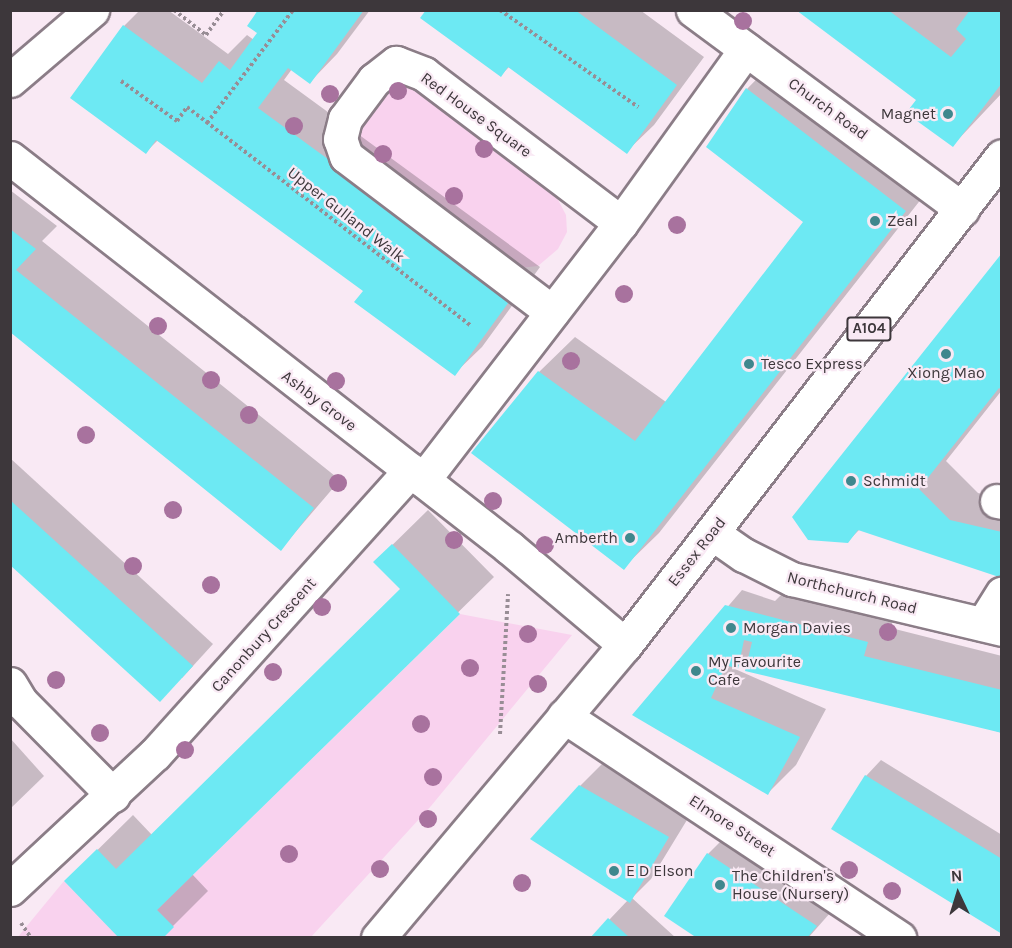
<!DOCTYPE html>
<style>
body{margin:0}
#map{position:relative;width:1012px;height:948px;overflow:hidden;background:#f9e9f4;font-family:Karla,sans-serif}
div>[style]{position:absolute}
.green>*{inset:0;background:#f9d2ee}
.shadow>*{inset:0;background:#0003}
.building>*{inset:0;background:#6de9f3}
.path>*{height:4px;margin-top:-2px;transform-origin:0;background:repeating-linear-gradient(90deg,#988d95 0 3px,transparent 0 6px)}
.roads{filter:drop-shadow(2px 0 #8b7d87) drop-shadow(-2px 0 #8b7d87) drop-shadow(0 2px #8b7d87) drop-shadow(0 -2px #8b7d87)}
.minor>*{height:33px;margin:-16.5px;padding:0 16.5px;transform-origin:16.5px;border-radius:16.5px;background:#fff}
.major>*{height:33px;margin:-16.5px;padding:0 16.5px;transform-origin:16.5px;border-radius:16.5px;background:#fff}
.trees>*{width:18px;height:18px;margin:-9px;border-radius:50%;background:#a8729e}
.dots>*{width:16px;height:16px;translate:-50% -50%;box-sizing:border-box;border:3px solid #f9e9f4;border-radius:50%}
span{translate:-50% -50%;white-space:nowrap;text-align:center;line-height:1.15;-webkit-text-stroke:4.5px #f9e9f4;paint-order:stroke}
.shield-label span{padding:2px 4px;background:#f9e9f4;border:2px solid;border-radius:4px;-webkit-text-stroke-width:0}
.shield-label{font-size:15px;color:#3d373b;font-weight:700}
.street-label{font-size:16px;color:#3d373b}
.poi-label{font-size:16px;color:#3d373b}
.right{translate:-100% -50%;text-align:right}
.left{translate:0 -50%;text-align:left}
.frame{position:absolute;inset:0;border:12px solid #3d373b;pointer-events:none}
.north{position:absolute;left:928px;top:864px;width:60px;height:60px;-webkit-text-stroke:4px #f9e9f4;paint-order:stroke;rotate:356deg;font-size:16px;font-weight:700;line-height:24px;text-align:center;color:#3d373b}
.north::after{content:'';display:block;margin:auto;width:21px;height:27px;background:#3d373b;clip-path:polygon(50% 0,100% 100%,50% 72%,0 100%)}
</style>
<div id="map">
<div class="green">
<i style="clip-path:polygon(400px 83px,416px 83px,555px 194px,566px 215px,567px 232px,558px 249px,538px 266px,519px 268px,352px 142px,354px 125px,386px 87px)"></i>
<i style="clip-path:polygon(460px 614px,572px 635px,431px 806px,311px 937px,163px 937px,173px 927px,157px 910px)"></i>
<i style="clip-path:polygon(64px 881px,119px 937px,17px 938px)"></i>
</div>
<div class="shadow">
<i style="clip-path:polygon(140px 10px,168px 10px,228px 54px,247px 35px,254px 40px,259px 33px,259px 10px,370px 10px,337px 54px,310px 82px,292px 69px,284px 80px,540px 267px,482px 347px,454px 374px,365px 290px,159px 139px,146px 152px,124px 26px)"></i>
<i style="clip-path:polygon(428px 10px,640px 10px,704px 57px,654px 125px,626px 152px,509px 67px,501px 75px)"></i>
<i style="clip-path:polygon(799px 10px,1002px 10px,1002px 93px,953px 145px,918px 100px)"></i>
<i style="clip-path:polygon(782px 53px,940px 175px,659px 533px,623px 568px,473px 453px,539px 372px,575px 337px,666px 402px,805px 221px,747px 89px)"></i>
<i style="clip-path:polygon(10px 190px,57px 226px,42px 241px,340px 480px,281px 549px,10px 331px)"></i>
<i style="clip-path:polygon(1002px 256px,1002px 390px,946px 461px,978px 493px,1002px 499px,1002px 576px,860px 529px,848px 541px)"></i>
<i style="clip-path:polygon(10px 458px,213px 644px,182px 678px,10px 563px)"></i>
<i style="clip-path:polygon(428px 510px,494px 577px,192px 874px,208px 891px,161px 938px,66px 881px,133px 815px,152px 835px,401px 589px,375px 562px)"></i>
<i style="clip-path:polygon(787px 589px,894px 614px,891px 628px,1002px 656px,1002px 733px,751px 654px,735px 669px,826px 709px,796px 765px,768px 793px,635px 715px,742px 590px,775px 601px)"></i>
<i style="clip-path:polygon(10px 738px,44px 776px,10px 809px)"></i>
<i style="clip-path:polygon(881px 760px,1002px 835px,1002px 933px,833px 829px,866px 776px)"></i>
<i style="clip-path:polygon(602px 764px,690px 815px,651px 879px,632px 898px,676px 938px,592px 938px,628px 900px,580px 786px)"></i>
<i style="clip-path:polygon(730px 832px,838px 904px,808px 938px,700px 938px,708px 854px)"></i>
</div>
<div class="building">
<i style="clip-path:polygon(258px 10px,364px 10px,310px 84px,288px 68px,258px 108px,514px 295px,455px 376px,354px 302px,363px 291px,156px 140px,146px 154px,70px 98px,123px 25px,202px 83px,219px 61px,230px 70px,257px 33px,247px 26px)"></i>
<i style="clip-path:polygon(426px 10px,575px 10px,677px 85px,627px 154px,508px 67px,501px 77px,420px 18px)"></i>
<i style="clip-path:polygon(796px 10px,888px 10px,951px 57px,966px 39px,956px 29px,970px 10px,1002px 10px,1002px 83px,953px 147px,906px 113px,916px 100px)"></i>
<i style="clip-path:polygon(746px 88px,906px 211px,624px 570px,471px 453px,538px 371px,635px 441px,803px 222px,706px 147px)"></i>
<i style="clip-path:polygon(10px 229px,36px 249px,16px 270px,314px 508px,281px 551px,10px 332px)"></i>
<i style="clip-path:polygon(1002px 253px,1002px 390px,999px 388px,919px 489px,950px 520px,1002px 532px,1002px 578px,858px 530px,848px 543px,808px 540px,792px 517px)"></i>
<i style="clip-path:polygon(10px 500px,193px 666px,160px 702px,10px 565px)"></i>
<i style="clip-path:polygon(392px 544px,460px 614px,157px 910px,174px 927px,163px 938px,119px 938px,64px 881px,97px 849px,116px 869px,400px 589px,373px 562px)"></i>
<i style="clip-path:polygon(725px 605px,868px 642px,864px 656px,1002px 690px,1002px 733px,745px 671px,752px 642px,744px 640px,738px 669px,726px 665px,711px 698px,800px 737px,768px 795px,632px 715px)"></i>
<i style="clip-path:polygon(865px 775px,1002px 859px,1002px 934px,831px 829px)"></i>
<i style="clip-path:polygon(579px 785px,669px 837px,630px 903px,530px 839px)"></i>
<i style="clip-path:polygon(707px 853px,817px 926px,807px 938px,697px 938px,664px 916px)"></i>
<i style="clip-path:polygon(608px 918px,630px 938px,590px 938px)"></i>
</div>
<div class="path">
<i style="left:174px;top:10px;width:41px;rotate:38deg"></i>
<i style="left:206px;top:35px;width:31px;rotate:-54deg"></i>
<i style="left:500px;top:10px;width:169px;rotate:35.1deg"></i>
<i style="left:121px;top:81px;width:69px;rotate:35.5deg"></i>
<i style="left:177px;top:121px;width:17px;rotate:-54deg"></i>
<i style="left:187px;top:107px;width:359px;rotate:37.6deg"></i>
<i style="left:207px;top:123px;width:142px;rotate:-52.7deg"></i>
<i style="left:500px;top:734px;width:140px;rotate:-86.7deg"></i>
<i style="left:21px;top:923px;width:18px;rotate:56deg"></i>
</div>
<div class="roads">
<div class="minor">
<i style="left:693px;top:10px;width:335px;rotate:36.5deg"></i>
<i style="left:10px;top:80px;width:108px;rotate:-40.5deg"></i>
<i style="left:10px;top:158px;width:634px;rotate:37.95deg"></i>
<i style="left:510px;top:548px;width:150px;rotate:40.1deg"></i>
<i style="left:552px;top:312px;width:258px;rotate:-142.9deg"></i>
<i style="left:346px;top:156px;width:18px;rotate:-109deg"></i>
<i style="left:340px;top:139px;width:21px;rotate:-76deg"></i>
<i style="left:345px;top:119px;width:49px;rotate:-53.4deg"></i>
<i style="left:374px;top:80px;width:28px;rotate:-38deg"></i>
<i style="left:396px;top:63px;width:30px;rotate:21deg"></i>
<i style="left:424px;top:74px;width:247px;rotate:37.1deg"></i>
<i style="left:423px;top:480px;width:324px;rotate:-52.4deg"></i>
<i style="left:621px;top:223px;width:214px;rotate:-54.3deg"></i>
<i style="left:997px;top:501px;width:5px;rotate:11deg"></i>
<i style="left:712px;top:533px;width:39px;rotate:35deg"></i>
<i style="left:744px;top:555px;width:54px;rotate:26.6deg"></i>
<i style="left:792px;top:579px;width:216px;rotate:13.4deg"></i>
<i style="left:983px;top:624px;width:36px;rotate:-58deg"></i>
<i style="left:10px;top:684px;width:21px;rotate:59deg"></i>
<i style="left:21px;top:702px;width:131px;rotate:45.3deg"></i>
<i style="left:564px;top:716px;width:402px;rotate:33.5deg"></i>
<i style="left:10px;top:889px;width:198px;rotate:-43deg"></i>
<i style="left:155px;top:754px;width:382px;rotate:-48deg"></i>
</div>
<div class="major">
<i style="left:378px;top:938px;width:383px;rotate:-49.9deg"></i>
<i style="left:625px;top:645px;width:617px;rotate:-52.37deg"></i>
</div>
</div>
<div class="trees">
<i style="left:743px;top:21px"></i>
<i style="left:398px;top:91px"></i>
<i style="left:330px;top:94px"></i>
<i style="left:294px;top:126px"></i>
<i style="left:484px;top:149px"></i>
<i style="left:383px;top:154px"></i>
<i style="left:454px;top:196px"></i>
<i style="left:677px;top:225px"></i>
<i style="left:624px;top:294px"></i>
<i style="left:158px;top:326px"></i>
<i style="left:571px;top:361px"></i>
<i style="left:211px;top:380px"></i>
<i style="left:336px;top:381px"></i>
<i style="left:249px;top:415px"></i>
<i style="left:86px;top:435px"></i>
<i style="left:338px;top:483px"></i>
<i style="left:493px;top:501px"></i>
<i style="left:173px;top:510px"></i>
<i style="left:454px;top:540px"></i>
<i style="left:545px;top:545px"></i>
<i style="left:133px;top:566px"></i>
<i style="left:211px;top:585px"></i>
<i style="left:322px;top:607px"></i>
<i style="left:888px;top:632px"></i>
<i style="left:528px;top:634px"></i>
<i style="left:470px;top:668px"></i>
<i style="left:273px;top:672px"></i>
<i style="left:56px;top:680px"></i>
<i style="left:538px;top:684px"></i>
<i style="left:421px;top:724px"></i>
<i style="left:100px;top:733px"></i>
<i style="left:185px;top:750px"></i>
<i style="left:433px;top:777px"></i>
<i style="left:428px;top:819px"></i>
<i style="left:289px;top:854px"></i>
<i style="left:380px;top:869px"></i>
<i style="left:849px;top:870px"></i>
<i style="left:522px;top:883px"></i>
<i style="left:892px;top:891px"></i>
</div>
<div class="dots">
<i style="left:948px;top:114px;background:#3f878d"></i>
<i style="left:875px;top:221px;background:#3f878d"></i>
<i style="left:946px;top:354px;background:#3f878d"></i>
<i style="left:749px;top:364px;background:#3f878d"></i>
<i style="left:851px;top:481px;background:#3f878d"></i>
<i style="left:630px;top:538px;background:#3f878d"></i>
<i style="left:731px;top:628px;background:#3f878d"></i>
<i style="left:696px;top:671px;background:#3f878d"></i>
<i style="left:614px;top:871px;background:#3f878d"></i>
<i style="left:720px;top:885px;background:#3f878d"></i>
</div>
<div class="shield-label">
<span style="left:869px;top:329px">A104</span>
</div>
<div class="street-label">
<span style="left:828px;top:109px;rotate:36deg">Church Road</span>
<span style="left:476px;top:115px;rotate:36deg">Red House Square</span>
<span style="left:346px;top:215px;rotate:38deg">Upper Gulland Walk</span>
<span style="left:319px;top:401px;rotate:37deg">Ashby Grove</span>
<span style="left:697px;top:552px;rotate:-52deg">Essex Road</span>
<span style="left:852px;top:593px;rotate:14deg">Northchurch Road</span>
<span style="left:264px;top:635px;rotate:-48deg">Canonbury Crescent</span>
<span style="left:732px;top:826px;rotate:33deg">Elmore Street</span>
</div>
<div class="poi-label">
<span class="right" style="left:936px;top:114px">Magnet</span>
<span class="left" style="left:887px;top:221px">Zeal</span>
<span class="left" style="left:761px;top:364px">Tesco Express</span>
<span style="left:946px;top:373px">Xiong Mao</span>
<span class="left" style="left:863px;top:481px">Schmidt</span>
<span class="right" style="left:618px;top:538px">Amberth</span>
<span class="left" style="left:743px;top:628px">Morgan Davies</span>
<span class="left" style="left:708px;top:671px">My Favourite<br>Cafe</span>
<span class="left" style="left:626px;top:871px">E D Elson</span>
<span class="left" style="left:732px;top:885px">The Children's<br>House (Nursery)</span>
</div>
<div class="frame"></div>
<div class="north">N</div>
</div>
